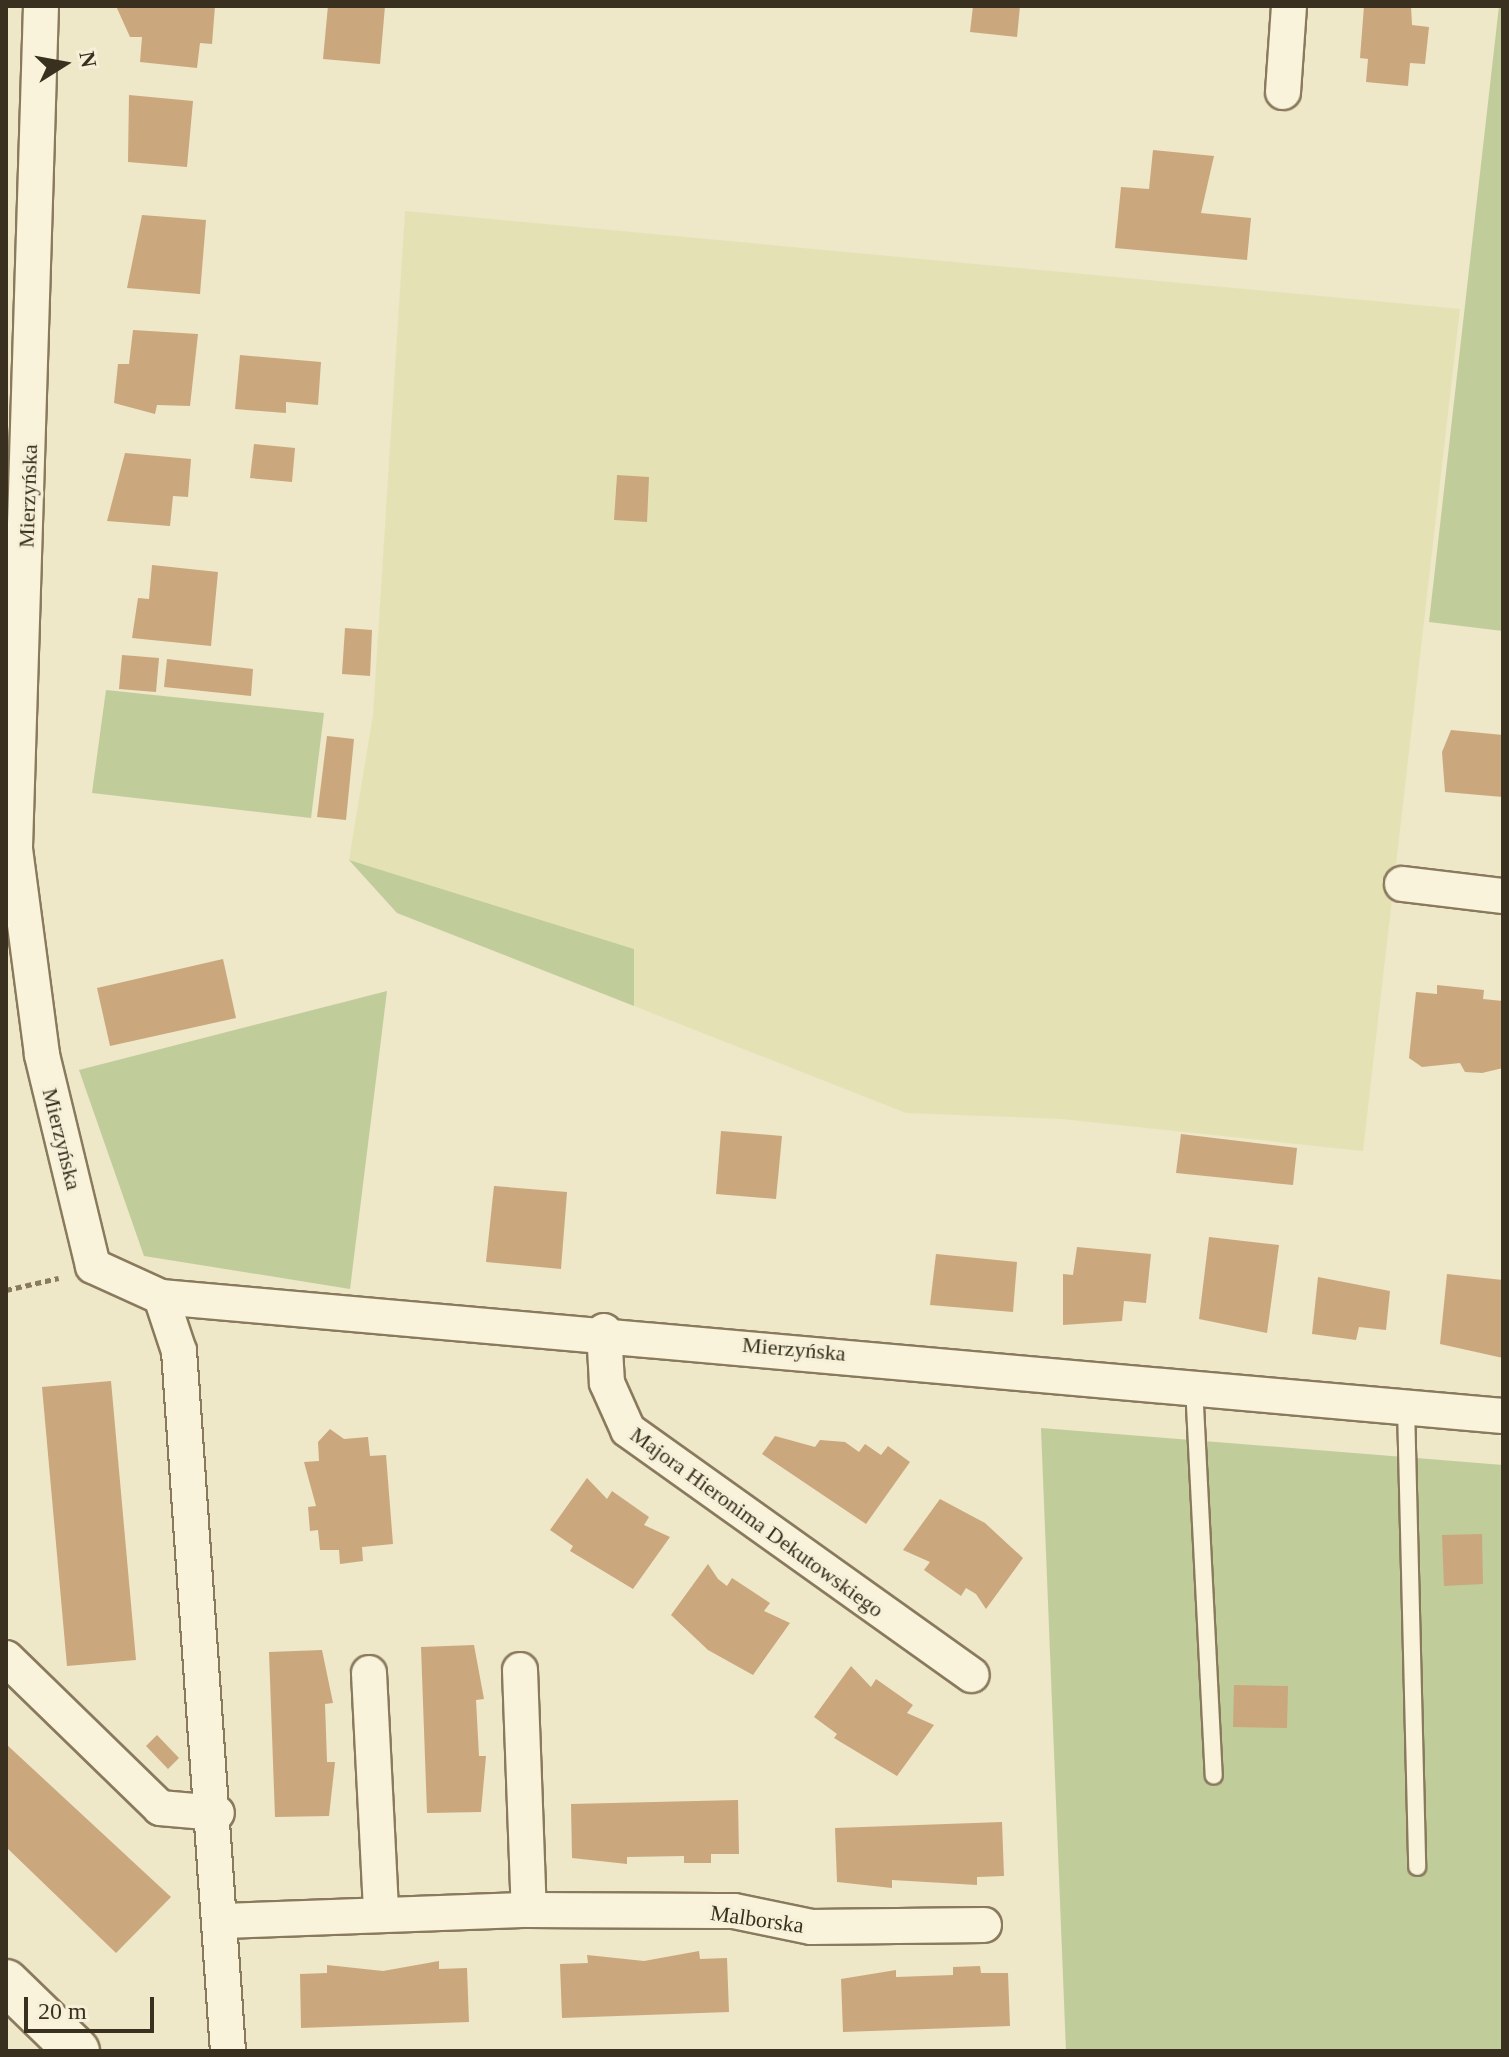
<!DOCTYPE html>
<meta charset="utf-8">
<style>
body{margin:0}
#map{position:relative;width:1509px;height:2057px;overflow:hidden;background:#eee7c8;font-family:Georgia,serif}
div>[style]{position:absolute}
.farmland>*{inset:0;background:#e4e2b5}
.green>*{inset:0;background:#c1cc9b}
.building>*{inset:0;background:#cba77e}
.path>*{height:5px;margin-top:-2.5px;transform-origin:0;background:repeating-linear-gradient(90deg,#8a7a5d 0 6px,transparent 0 10px)}
.roads{filter:drop-shadow(2px 0 #8a7a5d) drop-shadow(-2px 0 #8a7a5d) drop-shadow(0 2px #8a7a5d) drop-shadow(0 -2px #8a7a5d)}
.lane>*{height:16px;margin:-8px;padding:0 8px;transform-origin:8px;border-radius:8px;background:#f9f3db}
.street>*{height:34px;margin:-17px;padding:0 17px;transform-origin:17px;border-radius:17px;background:#f9f3db}
.secondary>*{height:44px;margin:-22px;padding:0 22px;transform-origin:22px;border-radius:22px;background:#f9f3db}
span{translate:-50% -50%;white-space:nowrap;text-align:center;line-height:1.15;-webkit-text-stroke:6px #f5f0d7;paint-order:stroke}
.street-label{font-size:22px;color:#3a3020}
.frame{position:absolute;inset:0;border:8px solid #3a3020;pointer-events:none}
.north{position:absolute;left:24px;top:24px;width:80px;height:80px;-webkit-text-stroke:6px #f5f0d7;paint-order:stroke;rotate:79deg;font-size:22px;font-weight:700;line-height:32px;text-align:center;color:#3a3020}
.north::after{content:'';display:block;margin:auto;width:28px;height:36px;background:#3a3020;clip-path:polygon(50% 0,100% 100%,50% 72%,0 100%)}
.scale{position:absolute;left:24px;top:1997px;width:130px;height:36px;box-sizing:border-box;border:4px solid #3a3020;border-top:0;padding-left:10px;font-size:24px;line-height:28px;white-space:nowrap;color:#3a3020;-webkit-text-stroke:6px #f5f0d7;paint-order:stroke}
</style>
<div id="map">
<div class="farmland">
<i style="clip-path:polygon(405px 211px,1460px 309px,1363px 1151px,1061px 1119px,906px 1113px,634px 1006px,634px 949px,349px 860px,373px 715px)"></i>
</div>
<div class="green">
<i style="clip-path:polygon(1499px 6px,1503px 6px,1503px 631px,1429px 622px)"></i>
<i style="clip-path:polygon(106px 690px,324px 713px,311px 818px,92px 793px)"></i>
<i style="clip-path:polygon(349px 860px,634px 949px,634px 1006px,397px 913px)"></i>
<i style="clip-path:polygon(387px 991px,350px 1289px,144px 1256px,79px 1070px)"></i>
<i style="clip-path:polygon(1041px 1428px,1503px 1465px,1503px 2049px,1066px 2051px)"></i>
</div>
<div class="building">
<i style="clip-path:polygon(116px 6px,215px 6px,212px 44px,200px 43px,197px 68px,140px 62px,142px 37px,130px 37px)"></i>
<i style="clip-path:polygon(328px 6px,385px 6px,380px 64px,323px 59px)"></i>
<i style="clip-path:polygon(973px 6px,1020px 6px,1017px 37px,970px 32px)"></i>
<i style="clip-path:polygon(1364px 6px,1411px 6px,1412px 25px,1429px 27px,1425px 64px,1410px 63px,1408px 86px,1366px 82px,1368px 59px,1360px 58px)"></i>
<i style="clip-path:polygon(129px 95px,193px 101px,187px 167px,128px 162px)"></i>
<i style="clip-path:polygon(1153px 150px,1214px 156px,1201px 213px,1251px 218px,1247px 260px,1115px 248px,1121px 187px,1149px 189px)"></i>
<i style="clip-path:polygon(142px 215px,206px 220px,200px 294px,127px 288px)"></i>
<i style="clip-path:polygon(133px 330px,198px 334px,190px 406px,157px 405px,155px 414px,114px 403px,118px 364px,129px 364px)"></i>
<i style="clip-path:polygon(240px 355px,321px 362px,318px 405px,286px 402px,286px 413px,235px 409px)"></i>
<i style="clip-path:polygon(254px 444px,295px 448px,292px 482px,250px 478px)"></i>
<i style="clip-path:polygon(125px 453px,191px 459px,188px 497px,173px 496px,170px 526px,107px 521px)"></i>
<i style="clip-path:polygon(617px 475px,649px 477px,647px 522px,614px 520px)"></i>
<i style="clip-path:polygon(152px 565px,218px 572px,211px 646px,132px 638px,138px 598px,149px 599px)"></i>
<i style="clip-path:polygon(345px 628px,372px 630px,370px 676px,342px 674px)"></i>
<i style="clip-path:polygon(122px 655px,159px 658px,156px 692px,119px 689px)"></i>
<i style="clip-path:polygon(167px 659px,253px 669px,251px 696px,164px 687px)"></i>
<i style="clip-path:polygon(1451px 730px,1503px 735px,1503px 797px,1445px 792px,1442px 752px)"></i>
<i style="clip-path:polygon(327px 736px,354px 739px,346px 820px,317px 817px)"></i>
<i style="clip-path:polygon(223px 959px,236px 1018px,110px 1046px,97px 988px)"></i>
<i style="clip-path:polygon(1437px 985px,1484px 990px,1483px 999px,1503px 1001px,1503px 1068px,1482px 1073px,1465px 1072px,1460px 1063px,1422px 1067px,1409px 1058px,1416px 992px,1437px 994px)"></i>
<i style="clip-path:polygon(721px 1131px,782px 1136px,776px 1199px,716px 1194px)"></i>
<i style="clip-path:polygon(1181px 1134px,1297px 1148px,1293px 1185px,1176px 1173px)"></i>
<i style="clip-path:polygon(494px 1186px,567px 1192px,561px 1269px,486px 1262px)"></i>
<i style="clip-path:polygon(1209px 1237px,1279px 1245px,1267px 1333px,1199px 1319px)"></i>
<i style="clip-path:polygon(1077px 1247px,1151px 1254px,1146px 1303px,1124px 1301px,1122px 1321px,1063px 1325px,1063px 1274px,1073px 1275px)"></i>
<i style="clip-path:polygon(936px 1254px,1017px 1262px,1013px 1312px,930px 1305px)"></i>
<i style="clip-path:polygon(1447px 1274px,1503px 1280px,1503px 1358px,1440px 1344px)"></i>
<i style="clip-path:polygon(1318px 1277px,1390px 1291px,1386px 1330px,1359px 1327px,1356px 1340px,1312px 1334px)"></i>
<i style="clip-path:polygon(111px 1381px,136px 1660px,67px 1666px,42px 1387px)"></i>
<i style="clip-path:polygon(330px 1429px,344px 1439px,368px 1437px,370px 1456px,386px 1455px,393px 1544px,362px 1547px,363px 1561px,340px 1564px,339px 1550px,320px 1550px,318px 1530px,310px 1531px,308px 1507px,316px 1506px,304px 1462px,319px 1461px,318px 1442px)"></i>
<i style="clip-path:polygon(775px 1436px,815px 1447px,820px 1440px,845px 1442px,859px 1452px,865px 1444px,881px 1455px,888px 1446px,910px 1462px,866px 1524px,762px 1454px)"></i>
<i style="clip-path:polygon(587px 1478px,607px 1499px,612px 1491px,649px 1517px,644px 1525px,670px 1537px,633px 1589px,570px 1551px,573px 1546px,550px 1530px)"></i>
<i style="clip-path:polygon(940px 1499px,985px 1523px,1023px 1558px,986px 1609px,976px 1594px,966px 1588px,961px 1596px,924px 1570px,930px 1562px,903px 1550px)"></i>
<i style="clip-path:polygon(1482px 1534px,1483px 1584px,1444px 1586px,1442px 1535px)"></i>
<i style="clip-path:polygon(708px 1564px,718px 1579px,727px 1586px,732px 1578px,770px 1603px,764px 1611px,790px 1623px,753px 1675px,708px 1650px,671px 1615px)"></i>
<i style="clip-path:polygon(474px 1645px,484px 1699px,476px 1700px,479px 1756px,486px 1756px,481px 1812px,427px 1813px,421px 1647px)"></i>
<i style="clip-path:polygon(322px 1650px,333px 1703px,325px 1704px,327px 1762px,335px 1762px,329px 1816px,275px 1817px,269px 1652px)"></i>
<i style="clip-path:polygon(851px 1666px,871px 1687px,876px 1679px,913px 1705px,907px 1713px,934px 1725px,897px 1776px,834px 1738px,837px 1734px,814px 1717px)"></i>
<i style="clip-path:polygon(1234px 1685px,1288px 1686px,1287px 1728px,1233px 1727px)"></i>
<i style="clip-path:polygon(157px 1735px,179px 1758px,168px 1769px,146px 1746px)"></i>
<i style="clip-path:polygon(6px 1744px,171px 1897px,116px 1953px,6px 1847px)"></i>
<i style="clip-path:polygon(738px 1800px,739px 1854px,711px 1854px,711px 1863px,684px 1863px,684px 1856px,627px 1857px,627px 1864px,572px 1858px,571px 1804px)"></i>
<i style="clip-path:polygon(1002px 1822px,1004px 1876px,977px 1877px,977px 1885px,892px 1880px,892px 1888px,837px 1882px,835px 1828px)"></i>
<i style="clip-path:polygon(699px 1951px,700px 1959px,727px 1958px,729px 2012px,562px 2018px,560px 1964px,588px 1963px,587px 1955px,644px 1961px)"></i>
<i style="clip-path:polygon(439px 1961px,439px 1969px,467px 1968px,469px 2022px,301px 2028px,300px 1974px,327px 1973px,327px 1965px,383px 1971px)"></i>
<i style="clip-path:polygon(980px 1966px,981px 1973px,1008px 1973px,1010px 2026px,843px 2032px,841px 1979px,896px 1970px,896px 1977px,953px 1975px,953px 1967px)"></i>
</div>
<div class="path">
<i style="left:6px;top:1290px;width:54px;rotate:-12.8deg"></i>
</div>
<div class="roads">
<div class="lane">
<i style="left:1194px;top:1386px;width:390px;rotate:87.1deg"></i>
<i style="left:1406px;top:1407px;width:460px;rotate:88.6deg"></i>
</div>
<div class="street">
<i style="left:41px;top:6px;width:843px;rotate:91.77deg"></i>
<i style="left:15px;top:849px;width:208px;rotate:82.5deg"></i>
<i style="left:42px;top:1055px;width:217px;rotate:76.4deg"></i>
<i style="left:93px;top:1266px;width:75px;rotate:24.5deg"></i>
<i style="left:161px;top:1297px;width:1347px;rotate:5.07deg"></i>
<i style="left:1283px;top:92px;width:86px;rotate:-86deg"></i>
<i style="left:1402px;top:884px;width:102px;rotate:6.8deg"></i>
<i style="left:161px;top:1297px;width:57px;rotate:71.6deg"></i>
<i style="left:179px;top:1351px;width:702px;rotate:86deg"></i>
<i style="left:604px;top:1331px;width:52px;rotate:86.7deg"></i>
<i style="left:607px;top:1383px;width:51px;rotate:65.9deg"></i>
<i style="left:628px;top:1430px;width:422px;rotate:35.5deg"></i>
<i style="left:6px;top:1658px;width:215px;rotate:44.2deg"></i>
<i style="left:160px;top:1808px;width:57px;rotate:5deg"></i>
<i style="left:520px;top:1670px;width:240px;rotate:87.9deg"></i>
<i style="left:369px;top:1673px;width:241px;rotate:87.1deg"></i>
<i style="left:224px;top:1921px;width:305px;rotate:-2.1deg"></i>
<i style="left:529px;top:1910px;width:205px;rotate:0.3deg"></i>
<i style="left:734px;top:1911px;width:79px;rotate:11.7deg"></i>
<i style="left:811px;top:1927px;width:173px;rotate:-0.7deg"></i>
</div>
<div class="secondary">
<i style="left:6px;top:1982px;width:99px;rotate:44.2deg"></i>
</div>
</div>
<div class="street-label">
<span style="left:28px;top:496px;rotate:-88deg">Mierzyńska</span>
<span style="left:62px;top:1139px;rotate:76deg">Mierzyńska</span>
<span style="left:794px;top:1349px;rotate:5deg">Mierzyńska</span>
<span style="left:757px;top:1522px;rotate:36deg">Majora Hieronima Dekutowskiego</span>
<span style="left:757px;top:1919px;rotate:8deg">Malborska</span>
</div>
<div class="frame"></div>
<div class="north">N</div>
<div class="scale">20 m</div>
</div>
